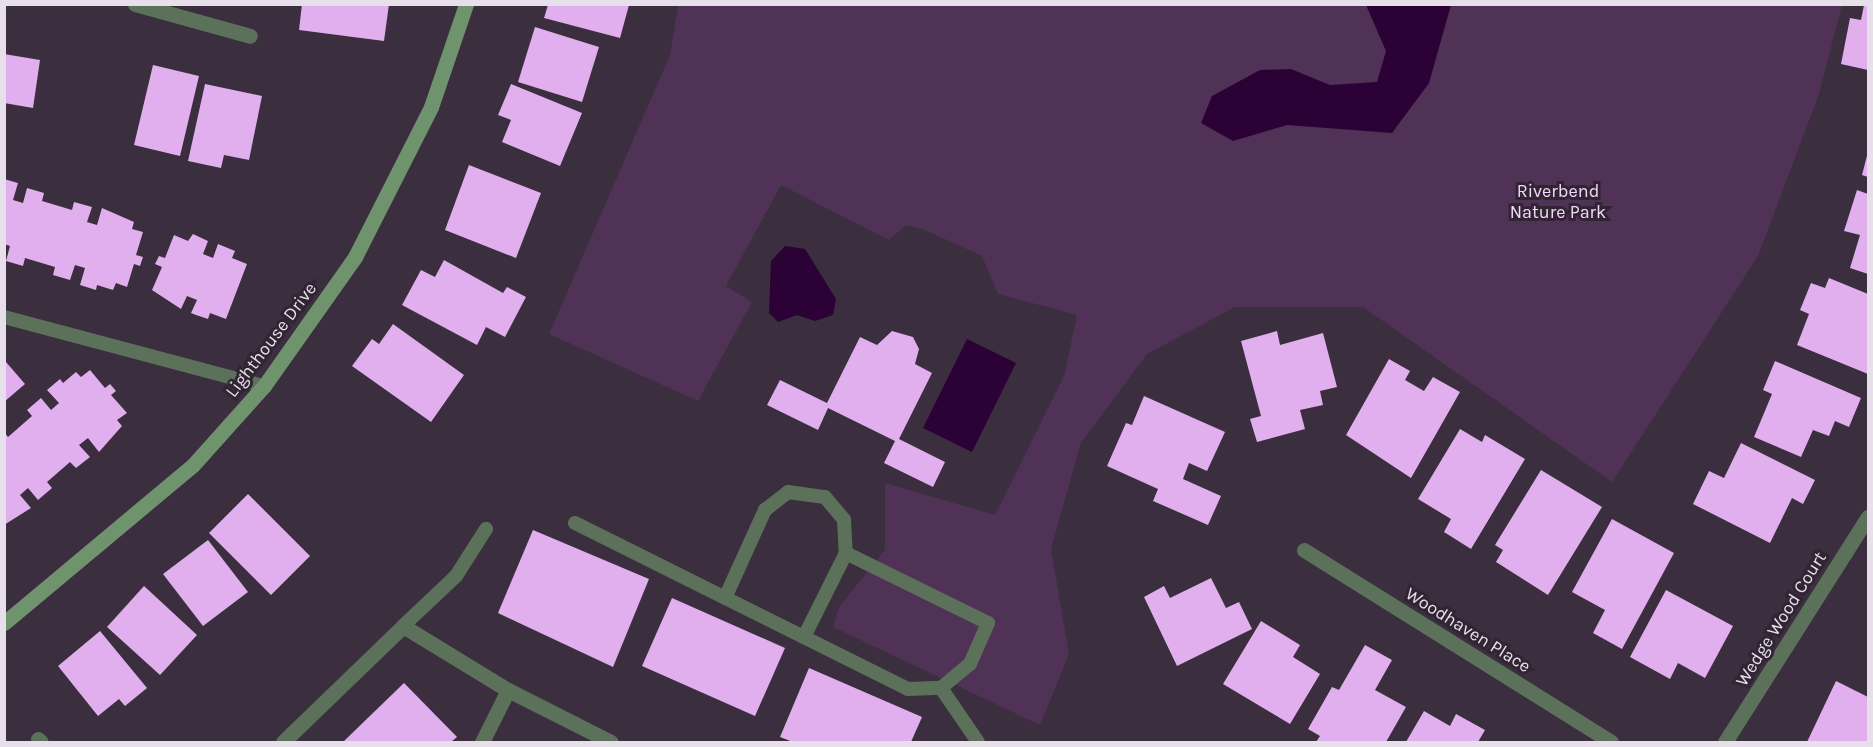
<!DOCTYPE html>
<style>
body{margin:0}
#map{position:relative;width:1873px;height:747px;overflow:hidden;background:#3b2e3f;font-family:Karla,sans-serif}
div>[style]{position:absolute}
.green>*{inset:0;background:#4f3256}
.water>*{inset:0;background:#2c0135}
.building>*{inset:0;background:#e1afed}
.lane>*{height:14px;margin:-7px;padding:0 7px;transform-origin:7px;border-radius:7px;background:#5b7159}
.street>*{height:15px;margin:-7.5px;padding:0 7.5px;transform-origin:7.5px;border-radius:7.5px;background:#5b7159}
.secondary>*{height:15px;margin:-7.5px;padding:0 7.5px;transform-origin:7.5px;border-radius:7.5px;background:#6f936d}
span{translate:-50% -50%;white-space:nowrap;text-align:center;line-height:1.15;-webkit-text-stroke:6px #312534;paint-order:stroke}
.park-label{font-size:18px;color:#f3d8f9}
.street-label{font-size:18px;color:#e7dfe9}
.frame{position:absolute;inset:0;border:6px solid #e7dfe9;pointer-events:none}
</style>
<div id="map">
<div class="green">
<i style="clip-path:polygon(678px 5px,1842px 5px,1819px 94px,1758px 256px,1612px 482px,1363px 307px,1235px 307px,1147px 354px,1081px 443px,1051px 549px,1069px 654px,1040px 725px,833px 627px,839px 607px,885px 550px,885px 483px,995px 515px,1064px 376px,1077px 315px,998px 294px,982px 256px,925px 230px,906px 225px,889px 240px,781px 185px,726px 286px,752px 302px,698px 401px,549px 334px,670px 55px)"></i>
</div>
<div class="water">
<i style="clip-path:polygon(1366px 5px,1451px 5px,1429px 83px,1392px 133px,1287px 125px,1233px 141px,1201px 123px,1212px 96px,1260px 70px,1291px 69px,1330px 85px,1377px 82px,1386px 51px)"></i>
<i style="clip-path:polygon(785px 246px,805px 249px,836px 299px,833px 315px,815px 321px,797px 315px,778px 322px,769px 313px,771px 261px)"></i>
<i style="clip-path:polygon(967px 339px,1016px 363px,972px 452px,923px 428px)"></i>
</div>
<div class="building">
<i style="clip-path:polygon(302px 4px,389px 4px,384px 41px,299px 30px)"></i>
<i style="clip-path:polygon(548px 5px,629px 5px,620px 38px,544px 18px)"></i>
<i style="clip-path:polygon(1864px 5px,1868px 5px,1868px 70px,1841px 64px,1850px 18px,1861px 20px)"></i>
<i style="clip-path:polygon(535px 27px,599px 47px,582px 102px,518px 82px)"></i>
<i style="clip-path:polygon(4px 54px,40px 60px,33px 108px,4px 103px)"></i>
<i style="clip-path:polygon(153px 65px,199px 76px,180px 156px,134px 145px)"></i>
<i style="clip-path:polygon(205px 84px,262px 96px,249px 160px,224px 155px,221px 168px,188px 161px)"></i>
<i style="clip-path:polygon(511px 84px,582px 113px,560px 166px,502px 142px,511px 120px,498px 115px)"></i>
<i style="clip-path:polygon(1868px 152px,1868px 177px,1862px 175px)"></i>
<i style="clip-path:polygon(469px 165px,541px 193px,516px 258px,445px 230px)"></i>
<i style="clip-path:polygon(4px 179px,18px 183px,13px 200px,23px 203px,27px 188px,44px 193px,42px 201px,72px 210px,74px 202px,92px 207px,87px 222px,97px 225px,102px 208px,134px 222px,132px 229px,143px 232px,136px 255px,143px 257px,140px 266px,134px 264px,127px 287px,116px 283px,113px 290px,97px 285px,96px 290px,80px 285px,85px 268px,75px 265px,70px 280px,53px 275px,55px 267px,25px 258px,23px 266px,6px 261px,10px 246px,4px 244px)"></i>
<i style="clip-path:polygon(1857px 190px,1868px 194px,1868px 274px,1850px 268px,1860px 235px,1844px 231px)"></i>
<i style="clip-path:polygon(193px 234px,208px 241px,203px 254px,213px 258px,218px 244px,235px 251px,232px 258px,247px 264px,226px 319px,210px 313px,208px 319px,196px 315px,191px 313px,197px 300px,187px 296px,181px 309px,152px 290px,162px 267px,155px 264px,159px 256px,165px 258px,174px 235px,188px 241px)"></i>
<i style="clip-path:polygon(444px 260px,503px 293px,507px 287px,526px 297px,505px 337px,486px 327px,477px 345px,402px 305px,421px 270px,435px 277px)"></i>
<i style="clip-path:polygon(1829px 278px,1868px 294px,1868px 374px,1797px 345px,1809px 314px,1800px 310px,1811px 283px,1825px 288px)"></i>
<i style="clip-path:polygon(393px 324px,464px 375px,431px 422px,352px 366px,372px 339px,379px 344px)"></i>
<i style="clip-path:polygon(892px 331px,913px 337px,919px 349px,915px 364px,932px 373px,899px 439px,945px 462px,933px 487px,884px 463px,895px 441px,828px 408px,818px 430px,767px 405px,780px 380px,827px 403px,860px 337px,877px 345px)"></i>
<i style="clip-path:polygon(1277px 331px,1280px 345px,1323px 333px,1337px 387px,1320px 391px,1323px 405px,1300px 410px,1305px 429px,1257px 442px,1250px 419px,1261px 416px,1241px 341px)"></i>
<i style="clip-path:polygon(1389px 359px,1410px 371px,1405px 380px,1424px 391px,1433px 377px,1460px 392px,1411px 478px,1346px 435px)"></i>
<i style="clip-path:polygon(1775px 361px,1861px 398px,1849px 427px,1835px 421px,1829px 436px,1813px 430px,1801px 457px,1754px 437px,1772px 394px,1763px 390px)"></i>
<i style="clip-path:polygon(6px 362px,25px 384px,4px 402px,4px 364px)"></i>
<i style="clip-path:polygon(90px 370px,105px 388px,110px 384px,116px 391px,111px 395px,127px 413px,117px 420px,122px 426px,99px 452px,88px 438px,79px 445px,90px 457px,76px 468px,70px 462px,47px 482px,52px 488px,38px 500px,28px 488px,20px 495px,31px 508px,4px 525px,4px 432px,8px 437px,32px 416px,27px 410px,41px 398px,51px 410px,59px 403px,47px 390px,60px 379px,63px 383px,76px 372px,81px 377px)"></i>
<i style="clip-path:polygon(1144px 396px,1225px 432px,1207px 471px,1189px 463px,1183px 479px,1221px 496px,1208px 525px,1153px 501px,1158px 489px,1107px 466px,1126px 423px,1132px 425px)"></i>
<i style="clip-path:polygon(1460px 429px,1482px 442px,1485px 435px,1525px 459px,1471px 549px,1444px 532px,1451px 519px,1418px 499px)"></i>
<i style="clip-path:polygon(1741px 443px,1815px 480px,1803px 504px,1792px 498px,1770px 543px,1693px 504px,1709px 471px,1724px 478px)"></i>
<i style="clip-path:polygon(1541px 470px,1602px 507px,1548px 595px,1496px 562px,1503px 550px,1495px 545px)"></i>
<i style="clip-path:polygon(248px 494px,310px 556px,271px 595px,209px 533px)"></i>
<i style="clip-path:polygon(1612px 519px,1674px 553px,1622px 649px,1593px 633px,1605px 610px,1572px 592px)"></i>
<i style="clip-path:polygon(533px 530px,649px 579px,613px 667px,498px 613px)"></i>
<i style="clip-path:polygon(208px 540px,248px 592px,203px 626px,163px 574px)"></i>
<i style="clip-path:polygon(1211px 578px,1226px 608px,1239px 602px,1252px 629px,1177px 666px,1144px 597px,1164px 586px,1170px 598px)"></i>
<i style="clip-path:polygon(144px 586px,197px 635px,160px 675px,107px 627px)"></i>
<i style="clip-path:polygon(1666px 590px,1733px 626px,1705px 678px,1678px 663px,1670px 679px,1630px 657px)"></i>
<i style="clip-path:polygon(672px 598px,785px 648px,755px 716px,642px 666px)"></i>
<i style="clip-path:polygon(1261px 621px,1300px 645px,1293px 657px,1320px 674px,1290px 724px,1223px 684px)"></i>
<i style="clip-path:polygon(100px 631px,147px 688px,125px 706px,119px 699px,98px 716px,58px 666px)"></i>
<i style="clip-path:polygon(1365px 645px,1392px 660px,1375px 690px,1406px 707px,1386px 742px,1316px 742px,1320px 736px,1308px 729px,1332px 687px,1339px 690px)"></i>
<i style="clip-path:polygon(809px 668px,922px 717px,911px 742px,793px 742px,780px 737px)"></i>
<i style="clip-path:polygon(1836px 681px,1868px 697px,1868px 742px,1807px 742px)"></i>
<i style="clip-path:polygon(404px 683px,457px 737px,451px 742px,343px 742px)"></i>
<i style="clip-path:polygon(1424px 711px,1450px 726px,1456px 714px,1485px 730px,1478px 742px,1406px 742px)"></i>
</div>
<div class="lane">
<i style="left:4px;top:317px;width:269px;rotate:14.9deg"></i>
<i style="left:575px;top:523px;width:372px;rotate:26.5deg"></i>
<i style="left:908px;top:689px;width:33px;rotate:-2deg"></i>
<i style="left:941px;top:688px;width:38px;rotate:-40deg"></i>
<i style="left:970px;top:664px;width:45px;rotate:-66.3deg"></i>
<i style="left:988px;top:623px;width:158px;rotate:-153.8deg"></i>
<i style="left:725px;top:598px;width:97px;rotate:-65.6deg"></i>
<i style="left:765px;top:510px;width:29px;rotate:-38deg"></i>
<i style="left:788px;top:492px;width:37px;rotate:8deg"></i>
<i style="left:825px;top:497px;width:30px;rotate:50deg"></i>
<i style="left:844px;top:520px;width:33px;rotate:87deg"></i>
<i style="left:846px;top:553px;width:94px;rotate:116.6deg"></i>
<i style="left:403px;top:626px;width:73px;rotate:-43.3deg"></i>
<i style="left:456px;top:576px;width:56px;rotate:-57.4deg"></i>
<i style="left:941px;top:688px;width:65px;rotate:55.6deg"></i>
</div>
<div class="street">
<i style="left:135px;top:4px;width:119px;rotate:15.5deg"></i>
<i style="left:1304px;top:550px;width:362px;rotate:32deg"></i>
<i style="left:38px;top:739px;width:4px;rotate:45deg"></i>
<i style="left:283px;top:742px;width:167px;rotate:-44deg"></i>
<i style="left:403px;top:626px;width:123px;rotate:31.4deg"></i>
<i style="left:508px;top:690px;width:115px;rotate:26.8deg"></i>
<i style="left:482px;top:742px;width:58px;rotate:-63.4deg"></i>
<i style="left:1725px;top:742px;width:267px;rotate:-57.6deg"></i>
</div>
<div class="secondary">
<i style="left:4px;top:623px;width:246px;rotate:-39.9deg"></i>
<i style="left:193px;top:465px;width:106px;rotate:-48.1deg"></i>
<i style="left:264px;top:386px;width:158px;rotate:-54.8deg"></i>
<i style="left:355px;top:257px;width:168px;rotate:-63.1deg"></i>
<i style="left:431px;top:107px;width:109px;rotate:-71.2deg"></i>
</div>
<div class="park-label">
<span style="left:1558px;top:202px">Riverbend<br>Nature Park</span>
</div>
<div class="street-label">
<span style="left:271px;top:340px;rotate:-53deg">Lighthouse Drive</span>
<span style="left:1781px;top:619px;rotate:-58deg">Wedge Wood Court</span>
<span style="left:1468px;top:630px;rotate:32deg">Woodhaven Place</span>
</div>
<div class="frame"></div>
</div>
